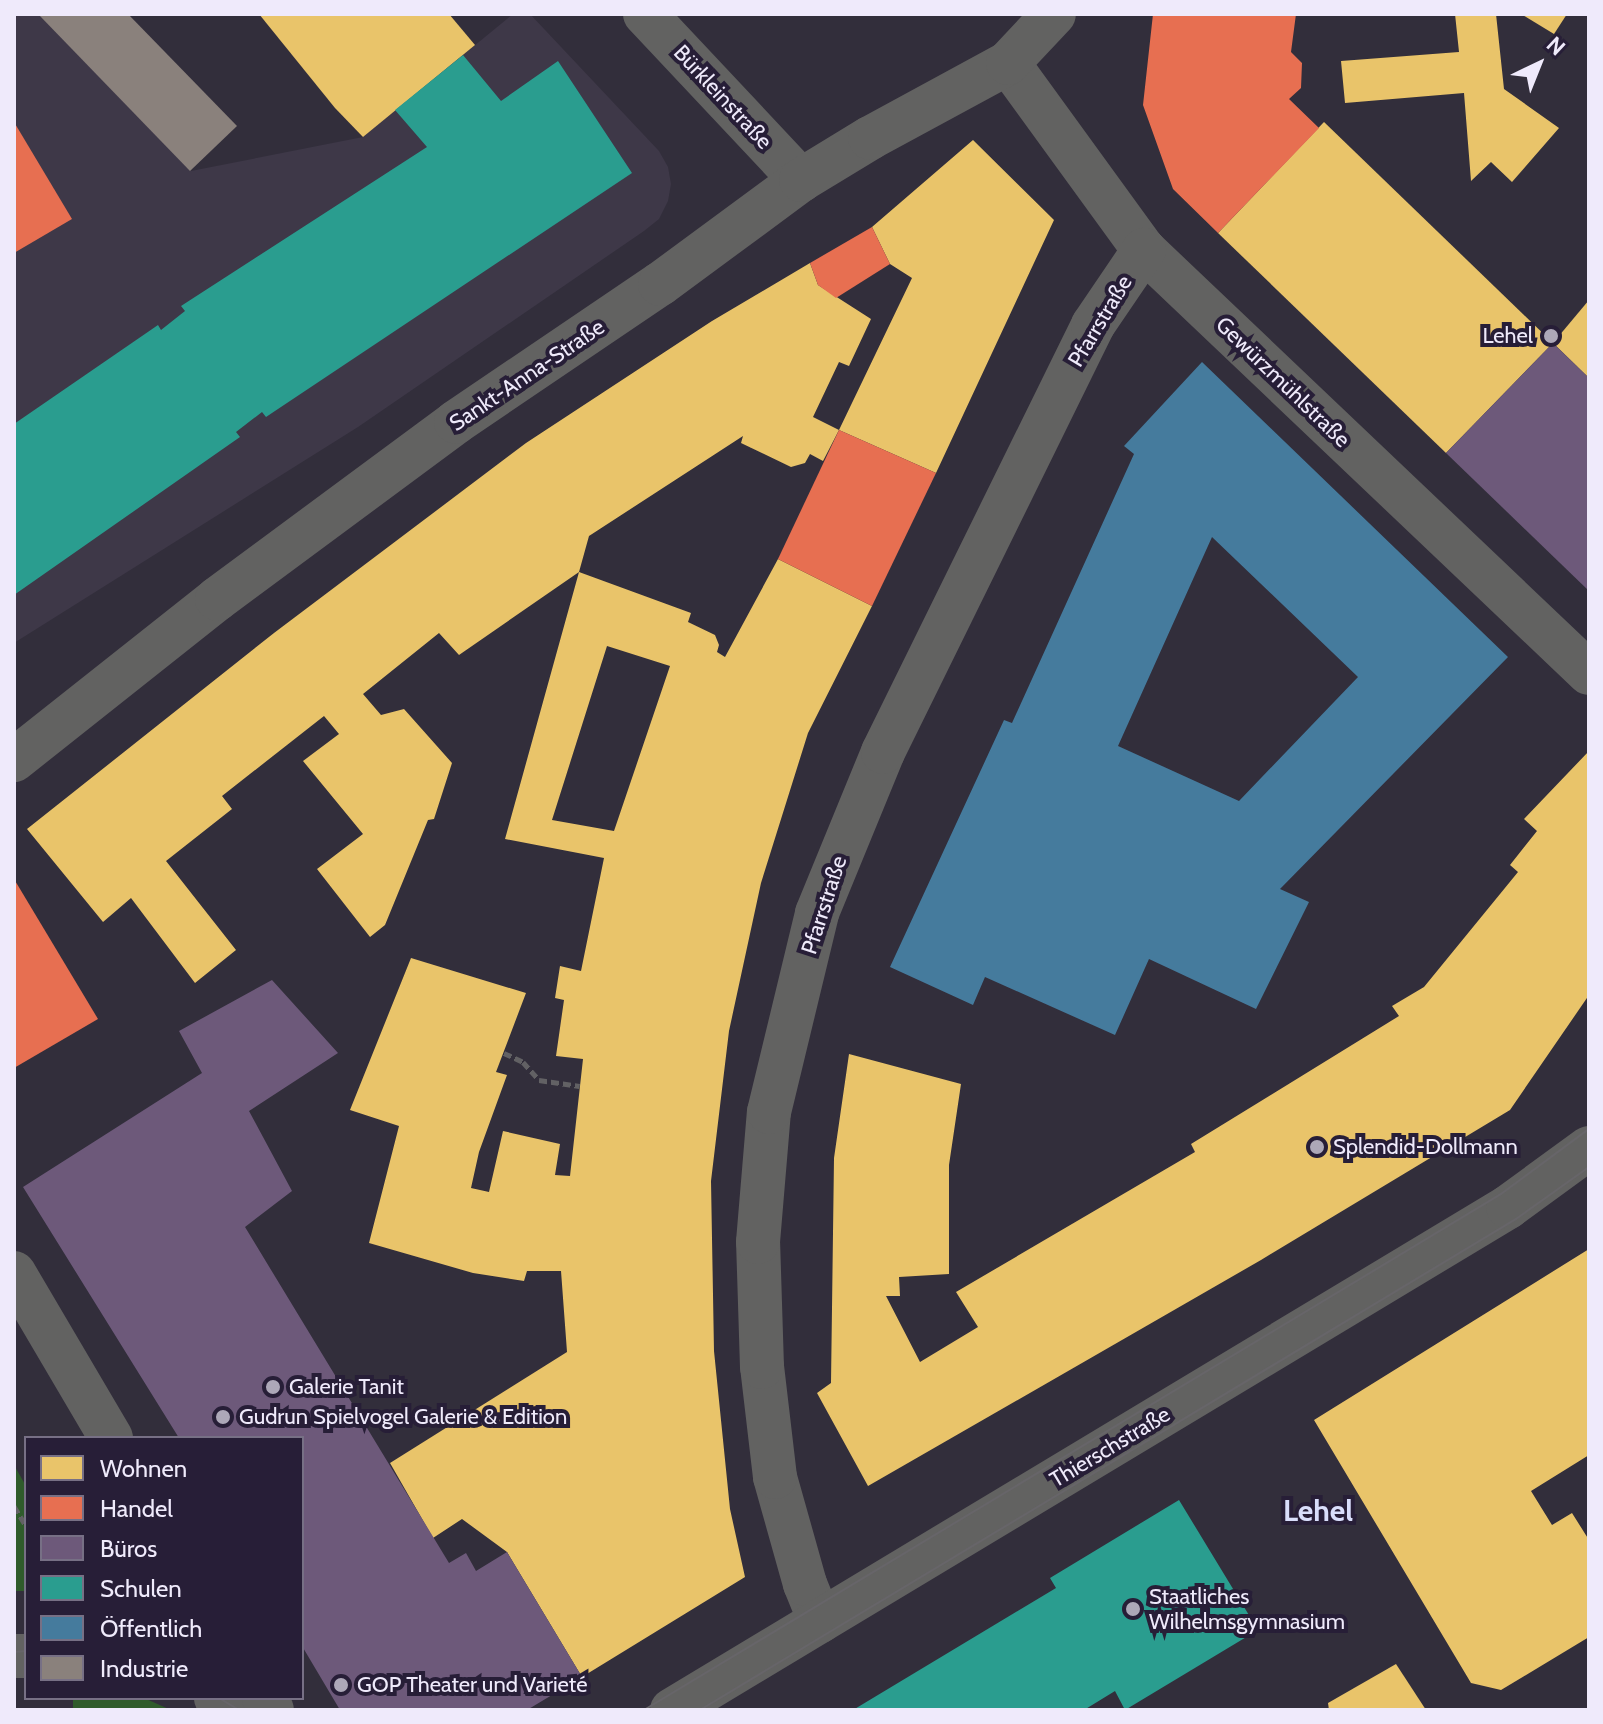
<!DOCTYPE html>
<meta charset="utf-8">
<style>
body{margin:0}
#map{position:relative;width:1603px;height:1724px;overflow:hidden;background:#322e3b;font-family:Cabin,sans-serif}
div>[style]{position:absolute}
.commercial>*{inset:0;background:#3e3848}
.green>*{inset:0;background:#2f5b2b}
.homes>*{inset:0;background:#e9c46a}
.shops>*{inset:0;background:#e76f51}
.offices>*{inset:0;background:#6d597a}
.schools>*{inset:0;background:#2a9d8f}
.public>*{inset:0;background:#457b9d}
.industry>*{inset:0;background:#8a817c}
.path>*{height:5px;margin-top:-2.5px;transform-origin:0;background:repeating-linear-gradient(90deg,#626164 0 8px,transparent 0 12px)}
.minor>*{height:44px;margin:-22px;padding:0 22px;transform-origin:22px;border-radius:22px;background:#626261}
.tram>*{height:2px;margin:-1px;padding:0 1px;transform-origin:1px;border-radius:1px;background:#676569}
.dots>*{width:22px;height:22px;translate:-50% -50%;box-sizing:border-box;border:4px solid #271e37;border-radius:50%}
span{translate:-50% -50%;white-space:nowrap;text-align:center;line-height:1.15;-webkit-text-stroke:8px #271e37;paint-order:stroke}
.street-label{font-size:22px;color:#efeafb}
.poi-label{font-size:22px;color:#efeafb}
.right{translate:-100% -50%;text-align:right}
.left{translate:0 -50%;text-align:left}
.district-label{font-size:30px;color:#d9defb;font-weight:700}
.frame{position:absolute;inset:0;border:16px solid #efeafb;pointer-events:none}
.legend{position:absolute;left:24px;top:1436px;width:280px;height:264px;box-sizing:border-box;background:#271e37;border:2px solid #777085;margin:0;padding:10px 14px;list-style:none;font-size:24px;color:#efeafb}
.legend li{display:flex;align-items:center;gap:16px;height:40px}
.legend b{width:40px;border:2px solid #777085}
.north{position:absolute;left:1499px;top:24px;width:80px;height:80px;-webkit-text-stroke:6px #271e37;paint-order:stroke;rotate:43deg;font-size:22px;font-weight:700;line-height:32px;text-align:center;color:#efeafb}
.north::after{content:'';display:block;margin:auto;width:28px;height:36px;background:#efeafb;clip-path:polygon(50% 0,100% 100%,50% 72%,0 100%)}
</style>
<div id="map">
<div class="commercial">
<i style="clip-path:polygon(14px 14px,38px 14px,191px 171px,363px 137px,513px 14px,530px 14px,659px 151px,668px 167px,671px 184px,668px 201px,659px 219px,644px 231px,358px 427px,14px 643px)"></i>
</div>
<div class="green">
<i style="clip-path:polygon(14px 1465px,26px 1486px,26px 1591px,14px 1591px)"></i>
<i style="clip-path:polygon(73px 1698px,144px 1698px,171px 1710px,73px 1710px)"></i>
</div>
<div class="homes">
<i style="clip-path:polygon(259px 14px,449px 14px,475px 45px,363px 137px,335px 108px)"></i>
<i style="clip-path:polygon(1455px 14px,1496px 14px,1504px 89px,1559px 128px,1512px 182px,1491px 162px,1471px 181px,1464px 93px,1345px 103px,1341px 61px,1459px 52px)"></i>
<i style="clip-path:polygon(1521px 14px,1567px 14px,1554px 34px)"></i>
<i style="clip-path:polygon(1324px 122px,1553px 343px,1446px 453px,1218px 233px)"></i>
<i style="clip-path:polygon(evenodd,973px 140px,1054px 220px,936px 473px,839px 430px,823px 461px,810px 454px,805px 463px,791px 467px,741px 443px,743px 436px,589px 536px,579px 572px,691px 613px,688px 622px,715px 635px,719px 645px,717px 652px,725px 657px,778px 559px,872px 606px,808px 733px,761px 883px,729px 1031px,711px 1181px,714px 1351px,730px 1509px,745px 1577px,582px 1677px,507px 1552px,462px 1519px,433px 1538px,390px 1463px,567px 1352px,561px 1271px,527px 1271px,524px 1281px,473px 1273px,369px 1243px,399px 1126px,350px 1110px,411px 958px,526px 993px,496px 1072px,507px 1075px,479px 1152px,471px 1188px,489px 1192px,503px 1131px,560px 1144px,555px 1175px,570px 1176px,583px 1059px,556px 1056px,564px 1000px,555px 998px,560px 966px,581px 971px,604px 858px,505px 839px,579px 572px,459px 655px,439px 633px,363px 694px,381px 715px,404px 709px,452px 763px,434px 819px,428px 820px,385px 925px,370px 937px,317px 869px,363px 834px,303px 761px,339px 734px,324px 716px,222px 796px,232px 809px,166px 861px,236px 950px,195px 983px,131px 898px,103px 922px,27px 829px,274px 633px,526px 443px,712px 321px,810px 263px,818px 285px,871px 319px,849px 366px,839px 362px,813px 417px,839px 430px,912px 278px,890px 264px,872px 227px,973px 140px,607px 646px,670px 666px,614px 831px,552px 820px,607px 646px)"></i>
<i style="clip-path:polygon(1589px 300px,1589px 378px,1553px 343px)"></i>
<i style="clip-path:polygon(1589px 751px,1589px 995px,1510px 1110px,1261px 1260px,868px 1486px,817px 1393px,831px 1383px,834px 1158px,849px 1054px,961px 1084px,949px 1165px,949px 1274px,899px 1277px,900px 1296px,886px 1296px,920px 1362px,978px 1327px,956px 1292px,1195px 1152px,1191px 1144px,1399px 1016px,1392px 1006px,1424px 987px,1518px 872px,1510px 865px,1537px 831px,1524px 819px)"></i>
<i style="clip-path:polygon(1589px 1249px,1589px 1455px,1531px 1491px,1552px 1525px,1572px 1513px,1589px 1540px,1589px 1637px,1501px 1690px,1471px 1683px,1314px 1420px)"></i>
<i style="clip-path:polygon(1396px 1664px,1426px 1710px,1329px 1710px,1328px 1703px)"></i>
</div>
<div class="shops">
<i style="clip-path:polygon(1153px 14px,1296px 14px,1291px 52px,1302px 63px,1301px 88px,1289px 99px,1319px 128px,1218px 233px,1173px 189px,1143px 105px)"></i>
<i style="clip-path:polygon(14px 122px,72px 219px,14px 253px)"></i>
<i style="clip-path:polygon(872px 227px,890px 264px,836px 298px,818px 285px,810px 263px)"></i>
<i style="clip-path:polygon(839px 430px,936px 473px,872px 606px,778px 559px)"></i>
<i style="clip-path:polygon(14px 879px,98px 1019px,14px 1068px)"></i>
</div>
<div class="offices">
<i style="clip-path:polygon(1553px 343px,1589px 378px,1589px 591px,1446px 453px)"></i>
<i style="clip-path:polygon(272px 980px,338px 1053px,249px 1111px,292px 1191px,245px 1227px,449px 1563px,466px 1553px,476px 1571px,507px 1552px,582px 1677px,527px 1710px,340px 1710px,302px 1646px,302px 1438px,179px 1438px,23px 1187px,202px 1073px,179px 1031px)"></i>
</div>
<div class="schools">
<i style="clip-path:polygon(463px 55px,501px 101px,558px 61px,632px 173px,266px 417px,262px 412px,236px 432px,240px 437px,14px 595px,14px 424px,158px 325px,161px 330px,185px 311px,181px 306px,427px 147px,395px 110px)"></i>
<i style="clip-path:polygon(1179px 1500px,1258px 1630px,1125px 1710px,1115px 1691px,1084px 1710px,853px 1710px,1056px 1588px,1050px 1578px)"></i>
</div>
<div class="public">
<i style="clip-path:polygon(evenodd,1202px 362px,1508px 657px,1280px 889px,1309px 902px,1256px 1009px,1149px 959px,1115px 1035px,985px 977px,973px 1005px,890px 967px,1004px 720px,1012px 723px,1134px 454px,1124px 446px,1202px 362px,1212px 537px,1358px 677px,1239px 801px,1118px 746px,1212px 537px)"></i>
</div>
<div class="industry">
<i style="clip-path:polygon(38px 14px,128px 14px,237px 126px,190px 171px)"></i>
</div>
<div class="path">
<i style="left:504px;top:1053px;width:21px;rotate:25deg"></i>
<i style="left:523px;top:1062px;width:24px;rotate:48deg"></i>
<i style="left:539px;top:1080px;width:41px;rotate:8.3deg"></i>
<i style="left:14px;top:1506px;width:23px;rotate:59deg"></i>
</div>
<div class="minor">
<i style="left:645px;top:14px;width:228px;rotate:46.8deg"></i>
<i style="left:1008px;top:63px;width:231px;rotate:54deg"></i>
<i style="left:1144px;top:250px;width:614px;rotate:43.55deg"></i>
<i style="left:14px;top:760px;width:259px;rotate:-38.4deg"></i>
<i style="left:217px;top:599px;width:297px;rotate:-36.5deg"></i>
<i style="left:456px;top:422px;width:246px;rotate:-34.1deg"></i>
<i style="left:660px;top:284px;width:175px;rotate:-36.4deg"></i>
<i style="left:801px;top:180px;width:81px;rotate:-31.3deg"></i>
<i style="left:870px;top:138px;width:157px;rotate:-28.5deg"></i>
<i style="left:1008px;top:63px;width:67px;rotate:-46.8deg"></i>
<i style="left:14px;top:1273px;width:191px;rotate:59.5deg"></i>
<i style="left:820px;top:1621px;width:40px;rotate:-112deg"></i>
<i style="left:805px;top:1584px;width:111px;rotate:-105.7deg"></i>
<i style="left:775px;top:1477px;width:111px;rotate:-96.7deg"></i>
<i style="left:762px;top:1367px;width:125px;rotate:-91.8deg"></i>
<i style="left:758px;top:1242px;width:130px;rotate:-85.2deg"></i>
<i style="left:769px;top:1112px;width:205px;rotate:-76.4deg"></i>
<i style="left:817px;top:913px;width:174px;rotate:-67.7deg"></i>
<i style="left:883px;top:752px;width:476px;rotate:-63.8deg"></i>
<i style="left:1093px;top:325px;width:91px;rotate:-55.8deg"></i>
<i style="left:14px;top:1656px;width:12px"></i>
<i style="left:216px;top:1698px;width:24px;rotate:30deg"></i>
<i style="left:264px;top:1698px;width:14px;rotate:56deg"></i>
<i style="left:672px;top:1710px;width:976px;rotate:-31.03deg"></i>
<i style="left:1508px;top:1207px;width:100px;rotate:-36.1deg"></i>
</div>
<div class="tram">
<i style="left:14px;top:1652px;width:12px;rotate:-5deg"></i>
<i style="left:219px;top:1698px;width:23px;rotate:31deg"></i>
<i style="left:644px;top:1710px;width:1000px;rotate:-31.05deg"></i>
<i style="left:1501px;top:1194px;width:109px;rotate:-36.5deg"></i>
<i style="left:700px;top:1710px;width:952px;rotate:-31.04deg"></i>
<i style="left:1516px;top:1219px;width:90px;rotate:-35.5deg"></i>
</div>
<div class="dots">
<i style="left:1551px;top:336px;background:#ada8b8"></i>
<i style="left:1317px;top:1147px;background:#ada8b8"></i>
<i style="left:273px;top:1387px;background:#ada8b8"></i>
<i style="left:223px;top:1417px;background:#ada8b8"></i>
<i style="left:1133px;top:1609px;background:#ada8b8"></i>
<i style="left:341px;top:1685px;background:#ada8b8"></i>
</div>
<div class="street-label">
<span style="left:723px;top:97px;rotate:47deg">Bürkleinstraße</span>
<span style="left:1100px;top:321px;rotate:-59deg">Pfarrstraße</span>
<span style="left:527px;top:375px;rotate:-34deg">Sankt-Anna-Straße</span>
<span style="left:1283px;top:382px;rotate:44deg">Gewürzmühlstraße</span>
<span style="left:824px;top:905px;rotate:-72deg">Pfarrstraße</span>
<span style="left:1110px;top:1447px;rotate:-31deg">Thierschstraße</span>
</div>
<div class="poi-label">
<span class="right" style="left:1533px;top:336px">Lehel</span>
<span class="left" style="left:1333px;top:1147px">Splendid-Dollmann</span>
<span class="left" style="left:289px;top:1387px">Galerie Tanit</span>
<span class="left" style="left:239px;top:1417px">Gudrun Spielvogel Galerie &amp; Edition</span>
<span class="left" style="left:1149px;top:1609px">Staatliches<br>Wilhelmsgymnasium</span>
<span class="left" style="left:357px;top:1685px">GOP Theater und Varieté</span>
</div>
<div class="district-label">
<span style="left:1318px;top:1511px">Lehel</span>
</div>
<div class="frame"></div>
<ul class="legend">
<li><b style="height:22px;background:#e9c46a"></b>Wohnen</li>
<li><b style="height:22px;background:#e76f51"></b>Handel</li>
<li><b style="height:22px;background:#6d597a"></b>Büros</li>
<li><b style="height:22px;background:#2a9d8f"></b>Schulen</li>
<li><b style="height:22px;background:#457b9d"></b>Öffentlich</li>
<li><b style="height:22px;background:#8a817c"></b>Industrie</li>
</ul>
<div class="north">N</div>
</div>
